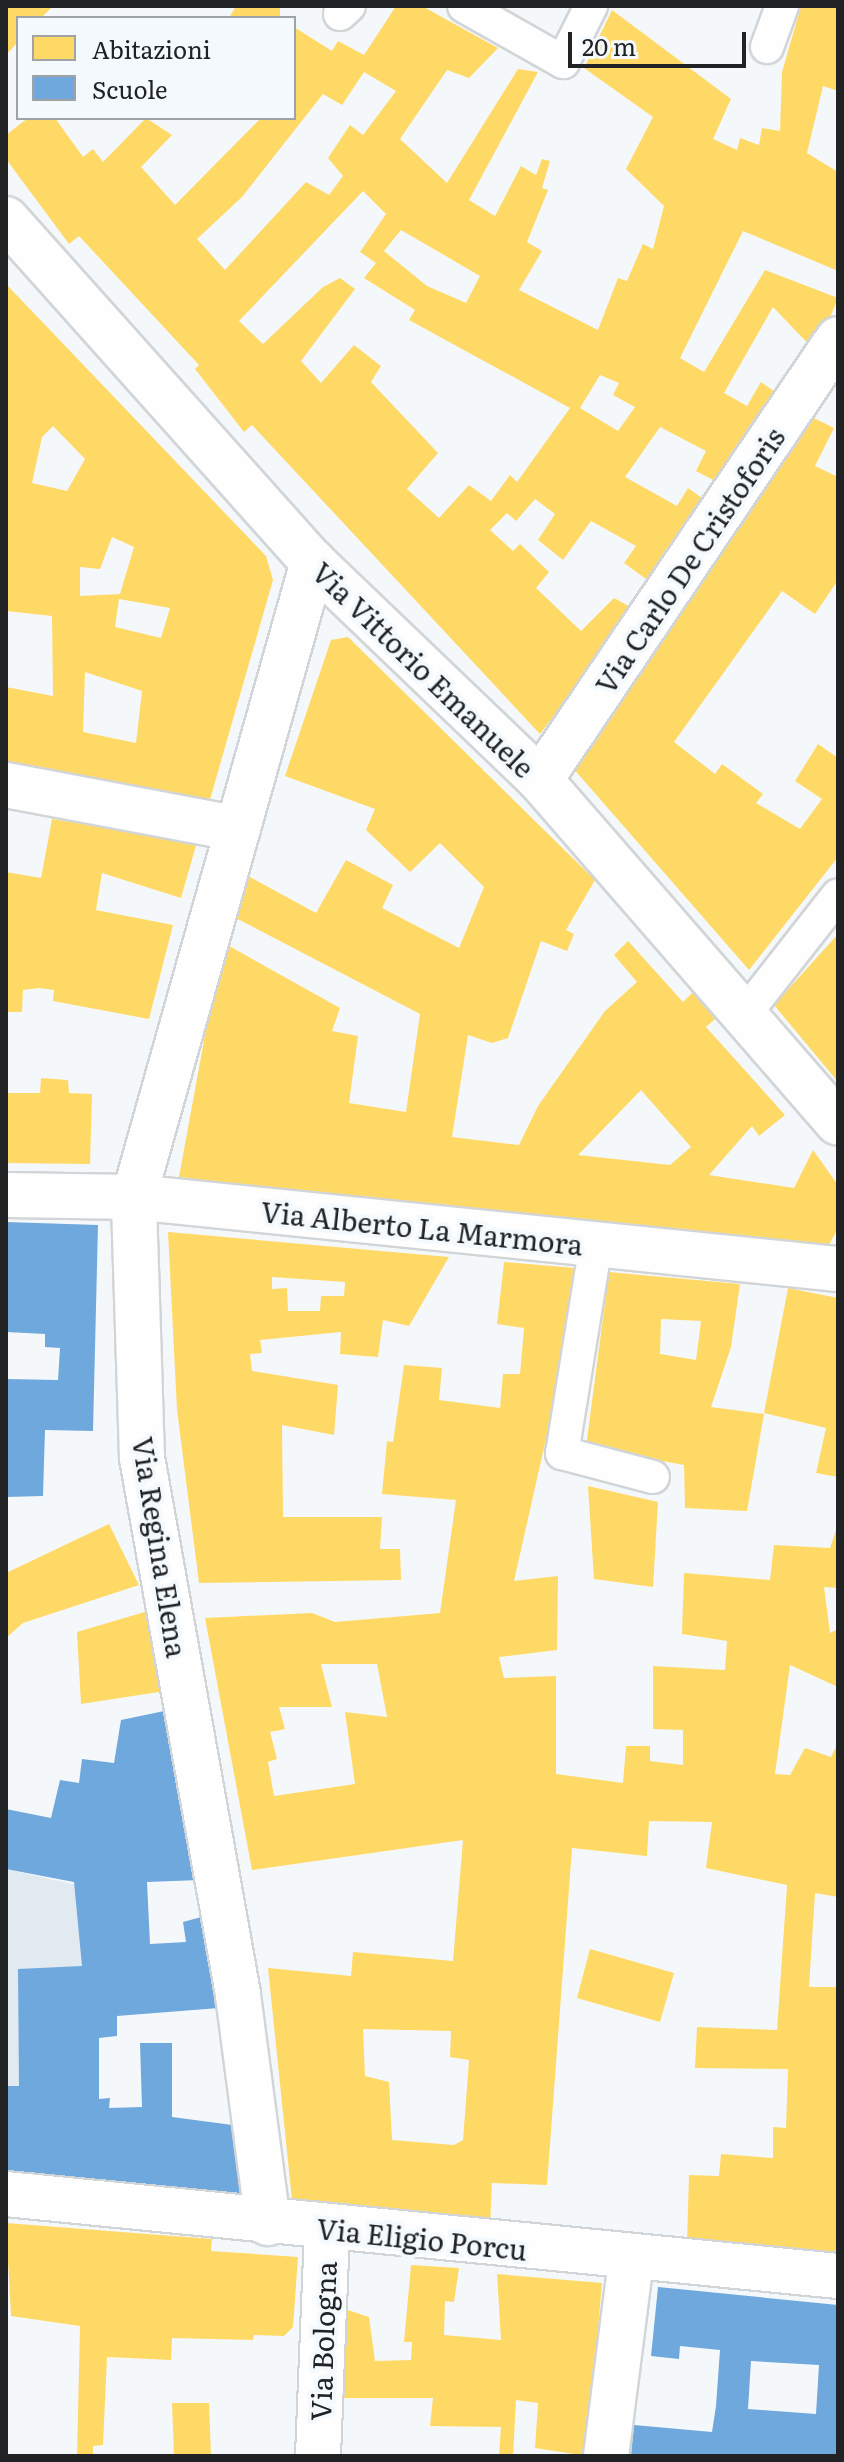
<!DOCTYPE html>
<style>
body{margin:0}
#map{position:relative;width:844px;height:2462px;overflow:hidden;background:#f5f8fb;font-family:Literata,serif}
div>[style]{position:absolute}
.built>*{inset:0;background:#e1eaf0}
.homes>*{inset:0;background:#ffd966}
.schools>*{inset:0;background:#6fa8dc}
.roads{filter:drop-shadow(2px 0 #d2d5d7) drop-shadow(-2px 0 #d2d5d7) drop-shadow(0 2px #d2d5d7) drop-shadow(0 -2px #d2d5d7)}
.lane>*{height:32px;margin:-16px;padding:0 16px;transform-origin:16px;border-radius:16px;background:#fefefe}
.street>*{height:44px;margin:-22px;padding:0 22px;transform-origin:22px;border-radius:22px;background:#fefefe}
.secondary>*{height:44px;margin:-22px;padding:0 22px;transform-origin:22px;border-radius:22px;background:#fefefe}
span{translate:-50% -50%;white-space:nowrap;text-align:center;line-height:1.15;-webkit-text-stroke:8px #f3f9fd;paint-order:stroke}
.street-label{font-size:28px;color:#202224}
.frame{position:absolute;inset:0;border:8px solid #202224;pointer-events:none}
.legend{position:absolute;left:16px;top:16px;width:280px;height:104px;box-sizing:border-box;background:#f3f9fd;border:2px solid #9fa3a6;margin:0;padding:10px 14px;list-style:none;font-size:24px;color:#202224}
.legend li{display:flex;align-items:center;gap:16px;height:40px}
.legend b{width:40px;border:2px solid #9fa3a6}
.scale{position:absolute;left:568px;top:32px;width:178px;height:36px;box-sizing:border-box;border:4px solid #202224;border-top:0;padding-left:10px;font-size:24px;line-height:28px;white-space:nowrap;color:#202224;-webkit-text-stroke:6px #f3f9fd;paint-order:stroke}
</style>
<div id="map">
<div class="built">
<i style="clip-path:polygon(6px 1869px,112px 1893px,6px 2177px)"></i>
</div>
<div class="homes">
<i style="clip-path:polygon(6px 6px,53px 6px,41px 18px,18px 18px,18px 42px,6px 55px)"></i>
<i style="clip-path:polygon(236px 6px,280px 6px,280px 18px,229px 18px)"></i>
<i style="clip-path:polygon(evenodd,396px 6px,422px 6px,498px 48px,469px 78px,447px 70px,400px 139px,447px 183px,518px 69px,538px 72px,469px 200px,495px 216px,521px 166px,536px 175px,542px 159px,550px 161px,542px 188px,548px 190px,527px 242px,542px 251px,519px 290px,598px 330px,618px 278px,627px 281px,643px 244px,653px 249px,664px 206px,626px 169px,653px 117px,584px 68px,612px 10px,731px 99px,713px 139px,737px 150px,740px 138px,759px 145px,762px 128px,780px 131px,782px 72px,801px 6px,838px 6px,838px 91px,823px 86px,807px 153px,838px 172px,838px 271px,743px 231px,680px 358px,704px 372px,765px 270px,838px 298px,816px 352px,773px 307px,724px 393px,747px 406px,761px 382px,775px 392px,760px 414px,768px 419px,721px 484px,696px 471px,706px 451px,660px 427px,625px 477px,677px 506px,688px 488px,709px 503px,653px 584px,624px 563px,636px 546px,591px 521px,563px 560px,538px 540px,555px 514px,535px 499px,516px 521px,507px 513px,490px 530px,513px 551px,520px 544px,549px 572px,536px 588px,581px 631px,614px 598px,634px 609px,540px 734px,252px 425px,244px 432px,195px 369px,199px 365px,79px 236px,69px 244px,6px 159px,6px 135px,28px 118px,55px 118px,83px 157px,93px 149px,103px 162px,146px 118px,172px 135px,141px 167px,175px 205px,261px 118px,294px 118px,294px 27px,332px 51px,338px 41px,364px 55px,396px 6px,364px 72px,396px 91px,363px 135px,350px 125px,328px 158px,343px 176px,329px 195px,306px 182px,225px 270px,197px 239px,242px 197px,323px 94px,342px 105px,364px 72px,396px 6px,363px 191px,386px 214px,360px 252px,376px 263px,364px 278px,415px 310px,409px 320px,570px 408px,517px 482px,510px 475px,491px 501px,469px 485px,439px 518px,407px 489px,438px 453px,371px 382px,381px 366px,354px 345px,321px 383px,301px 361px,355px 289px,340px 278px,323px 287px,263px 344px,239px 321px,363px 191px,396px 6px,401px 230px,480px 276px,466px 303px,427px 286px,384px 251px,401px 230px,396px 6px,600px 375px,619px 383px,613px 395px,635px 407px,618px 431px,580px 408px,600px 375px)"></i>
<i style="clip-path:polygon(evenodd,6px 284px,266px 556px,273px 580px,207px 810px,6px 771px,6px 687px,53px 696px,52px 616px,6px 611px,6px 284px,53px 426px,85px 459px,67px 491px,32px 483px,42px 437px,53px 426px,6px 284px,112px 537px,134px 547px,120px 594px,80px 596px,80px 567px,100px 569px,112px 537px,6px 284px,119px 599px,170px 608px,161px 638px,115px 627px,119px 599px,6px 284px,85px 672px,142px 691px,136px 743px,83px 732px,85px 672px)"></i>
<i style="clip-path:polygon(808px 415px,834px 428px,815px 466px,838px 477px,838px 580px,815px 614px,782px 591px,674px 742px,715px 774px,722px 764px,763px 794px,756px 803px,800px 829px,822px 799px,795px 781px,818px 744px,838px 758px,838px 857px,749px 970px,572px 767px)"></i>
<i style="clip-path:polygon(evenodd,348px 637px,595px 880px,566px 930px,574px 934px,567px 951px,541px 941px,508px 1038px,492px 1043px,468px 1035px,452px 1137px,519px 1145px,538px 1106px,605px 1011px,637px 982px,614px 955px,628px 941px,683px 1002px,693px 992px,715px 1019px,706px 1027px,785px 1115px,759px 1136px,752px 1126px,709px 1175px,794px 1188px,813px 1150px,838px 1185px,838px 1228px,823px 1256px,179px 1177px,222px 942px,340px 1008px,332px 1031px,358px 1036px,349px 1103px,406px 1112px,420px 1014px,230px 915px,248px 876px,316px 913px,346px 860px,393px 885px,382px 908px,459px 948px,484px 887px,440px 843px,410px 872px,366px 830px,375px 809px,285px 776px,331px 640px,348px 637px,641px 1090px,691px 1147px,670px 1165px,578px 1155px,641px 1090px)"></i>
<i style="clip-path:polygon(52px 819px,197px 842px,181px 898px,102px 873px,96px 910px,173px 925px,149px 1019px,53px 1001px,54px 990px,39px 988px,23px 990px,22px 1012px,6px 1012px,6px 872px,41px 878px)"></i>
<i style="clip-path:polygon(838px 934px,838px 1082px,774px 1005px)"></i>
<i style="clip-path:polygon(41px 1078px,68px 1080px,69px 1093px,92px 1094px,90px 1164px,6px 1163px,6px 1093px,40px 1093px)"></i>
<i style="clip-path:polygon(evenodd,168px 1232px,449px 1257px,409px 1326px,383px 1320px,378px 1357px,340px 1354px,341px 1332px,260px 1340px,262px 1353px,250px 1354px,252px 1371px,338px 1385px,334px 1435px,282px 1425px,283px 1517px,382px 1517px,380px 1549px,400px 1549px,401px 1580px,199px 1583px,177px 1410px,168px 1232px,272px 1277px,345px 1282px,344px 1296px,321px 1296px,320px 1311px,288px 1311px,287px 1288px,272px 1289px,272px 1277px)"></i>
<i style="clip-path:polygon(evenodd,504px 1262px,575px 1268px,559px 1381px,514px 1581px,558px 1576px,557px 1650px,499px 1657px,504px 1678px,556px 1676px,556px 1774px,623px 1783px,626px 1746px,650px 1746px,650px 1761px,683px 1765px,683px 1730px,653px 1729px,653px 1666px,725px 1670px,727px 1641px,682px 1634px,684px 1573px,770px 1580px,774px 1545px,830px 1548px,838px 1524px,838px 1588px,824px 1587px,830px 1633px,838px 1629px,838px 1687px,790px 1665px,775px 1774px,790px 1775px,805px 1748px,831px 1757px,838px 1743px,838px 1897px,815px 1893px,809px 1987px,838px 1987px,838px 2253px,687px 2242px,689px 2175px,719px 2176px,721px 2154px,773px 2158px,773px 2127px,786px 2128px,788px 2069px,695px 2068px,697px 2027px,777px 2030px,787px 1885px,706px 1868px,712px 1822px,649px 1821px,647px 1856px,572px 1848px,547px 2185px,492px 2183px,490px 2226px,292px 2200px,268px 1968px,351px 1976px,353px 1952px,453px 1961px,463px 1840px,252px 1870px,205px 1618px,312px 1613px,335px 1622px,440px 1613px,456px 1500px,382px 1494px,387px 1441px,393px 1442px,404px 1365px,442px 1368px,439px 1400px,500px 1408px,503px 1374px,520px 1374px,524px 1328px,497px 1324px,504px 1262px,321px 1664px,377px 1664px,387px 1717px,345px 1712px,355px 1784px,274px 1796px,268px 1762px,277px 1759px,270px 1732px,285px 1729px,279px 1707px,332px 1707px,321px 1664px,504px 1262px,363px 2029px,451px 2031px,450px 2057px,469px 2060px,463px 2140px,454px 2145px,392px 2140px,389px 2082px,365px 2076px,363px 2029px)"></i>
<i style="clip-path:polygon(evenodd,609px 1272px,740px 1284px,731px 1347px,711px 1407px,764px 1414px,747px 1511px,685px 1508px,684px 1465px,586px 1447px,609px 1272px,661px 1319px,701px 1321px,696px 1360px,660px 1354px,661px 1319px)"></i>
<i style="clip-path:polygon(788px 1288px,838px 1298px,838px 1477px,816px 1473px,826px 1428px,764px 1413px)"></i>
<i style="clip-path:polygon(588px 1486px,658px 1502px,653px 1587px,594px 1579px)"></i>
<i style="clip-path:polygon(109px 1524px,139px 1585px,23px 1623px,6px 1638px,6px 1573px)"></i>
<i style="clip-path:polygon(148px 1611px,165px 1691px,81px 1704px,77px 1632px)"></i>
<i style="clip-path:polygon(590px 1949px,674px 1973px,660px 2022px,577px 1998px)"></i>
<i style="clip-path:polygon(6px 2223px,212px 2239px,211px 2251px,298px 2257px,293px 2327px,284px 2336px,254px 2335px,253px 2340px,172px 2338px,171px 2360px,107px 2357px,103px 2445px,93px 2446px,93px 2456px,77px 2456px,80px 2326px,11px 2316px)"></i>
<i style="clip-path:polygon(411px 2265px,459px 2268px,454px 2302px,445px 2301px,444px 2335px,501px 2340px,497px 2274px,602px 2283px,587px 2456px,535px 2448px,538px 2403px,516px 2400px,513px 2456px,499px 2456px,501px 2427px,430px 2426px,433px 2398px,337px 2398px,339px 2307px,369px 2317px,375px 2361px,411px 2360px,412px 2342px,404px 2342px)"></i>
<i style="clip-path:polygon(172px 2403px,209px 2403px,211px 2456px,174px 2456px)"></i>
</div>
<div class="schools">
<i style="clip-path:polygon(6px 1222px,98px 1225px,93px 1431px,45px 1430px,43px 1496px,6px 1497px,6px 1379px,58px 1380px,60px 1348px,45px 1347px,45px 1334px,6px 1332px)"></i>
<i style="clip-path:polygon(169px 1710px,200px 1880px,147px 1882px,150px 1944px,186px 1942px,183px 1922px,205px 1916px,219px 2008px,117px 2016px,117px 2036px,99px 2038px,99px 2099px,110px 2098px,109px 2108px,142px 2107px,140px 2043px,172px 2043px,172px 2117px,240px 2126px,244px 2194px,6px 2177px,6px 2086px,19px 2086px,18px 1969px,82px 1966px,74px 1882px,6px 1869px,6px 1809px,51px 1818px,60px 1780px,79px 1783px,82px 1759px,114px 1763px,121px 1720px)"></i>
<i style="clip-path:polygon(evenodd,658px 2287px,838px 2305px,838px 2456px,631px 2456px,634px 2425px,712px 2432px,716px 2406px,720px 2350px,680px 2346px,679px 2359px,651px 2356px,658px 2287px,751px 2361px,819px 2365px,816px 2414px,748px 2409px,751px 2361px)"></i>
</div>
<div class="roads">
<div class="lane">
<i style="left:464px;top:6px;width:114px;rotate:29.5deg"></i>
<i style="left:563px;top:62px;width:63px;rotate:-63.4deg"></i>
<i style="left:340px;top:14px;width:12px;rotate:-42deg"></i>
<i style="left:767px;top:47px;width:44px;rotate:-69.9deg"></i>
<i style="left:744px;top:1015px;width:152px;rotate:-51.9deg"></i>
<i style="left:596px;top:1244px;width:212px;rotate:99.2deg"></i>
<i style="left:562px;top:1453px;width:94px;rotate:14.8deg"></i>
</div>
<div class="street">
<i style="left:540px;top:780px;width:532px;rotate:-55.95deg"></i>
<i style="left:6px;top:785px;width:236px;rotate:10.7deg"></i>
<i style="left:6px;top:1195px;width:128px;rotate:0.9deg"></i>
<i style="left:134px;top:1197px;width:708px;rotate:5.84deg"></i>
<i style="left:6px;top:2194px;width:836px;rotate:5.63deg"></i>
<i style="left:268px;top:2223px;width:231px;rotate:-97.5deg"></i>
<i style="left:238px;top:1994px;width:545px;rotate:-100.15deg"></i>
<i style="left:142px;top:1458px;width:261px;rotate:-91.8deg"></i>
<i style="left:134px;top:1197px;width:660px;rotate:-74.26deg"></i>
<i style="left:318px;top:2456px;width:229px;rotate:-87.7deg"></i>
<i style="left:606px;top:2456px;width:197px;rotate:-82.7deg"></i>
</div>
<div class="secondary">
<i style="left:6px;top:219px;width:460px;rotate:48.2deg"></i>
<i style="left:313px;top:562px;width:315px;rotate:43.8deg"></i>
<i style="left:540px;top:780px;width:454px;rotate:49deg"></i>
</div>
</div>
<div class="street-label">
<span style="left:689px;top:560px;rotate:-56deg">Via Carlo De Cristoforis</span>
<span style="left:424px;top:669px;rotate:44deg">Via Vittorio Emanuele</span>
<span style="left:422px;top:1227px;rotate:6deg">Via Alberto La Marmora</span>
<span style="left:161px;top:1547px;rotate:81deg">Via Regina Elena</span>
<span style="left:422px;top:2238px;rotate:6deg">Via Eligio Porcu</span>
<span style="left:322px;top:2341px;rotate:-88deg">Via Bologna</span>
</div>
<div class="frame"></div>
<ul class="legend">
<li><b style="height:22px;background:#ffd966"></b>Abitazioni</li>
<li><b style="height:22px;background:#6fa8dc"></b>Scuole</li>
</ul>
<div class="scale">20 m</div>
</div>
